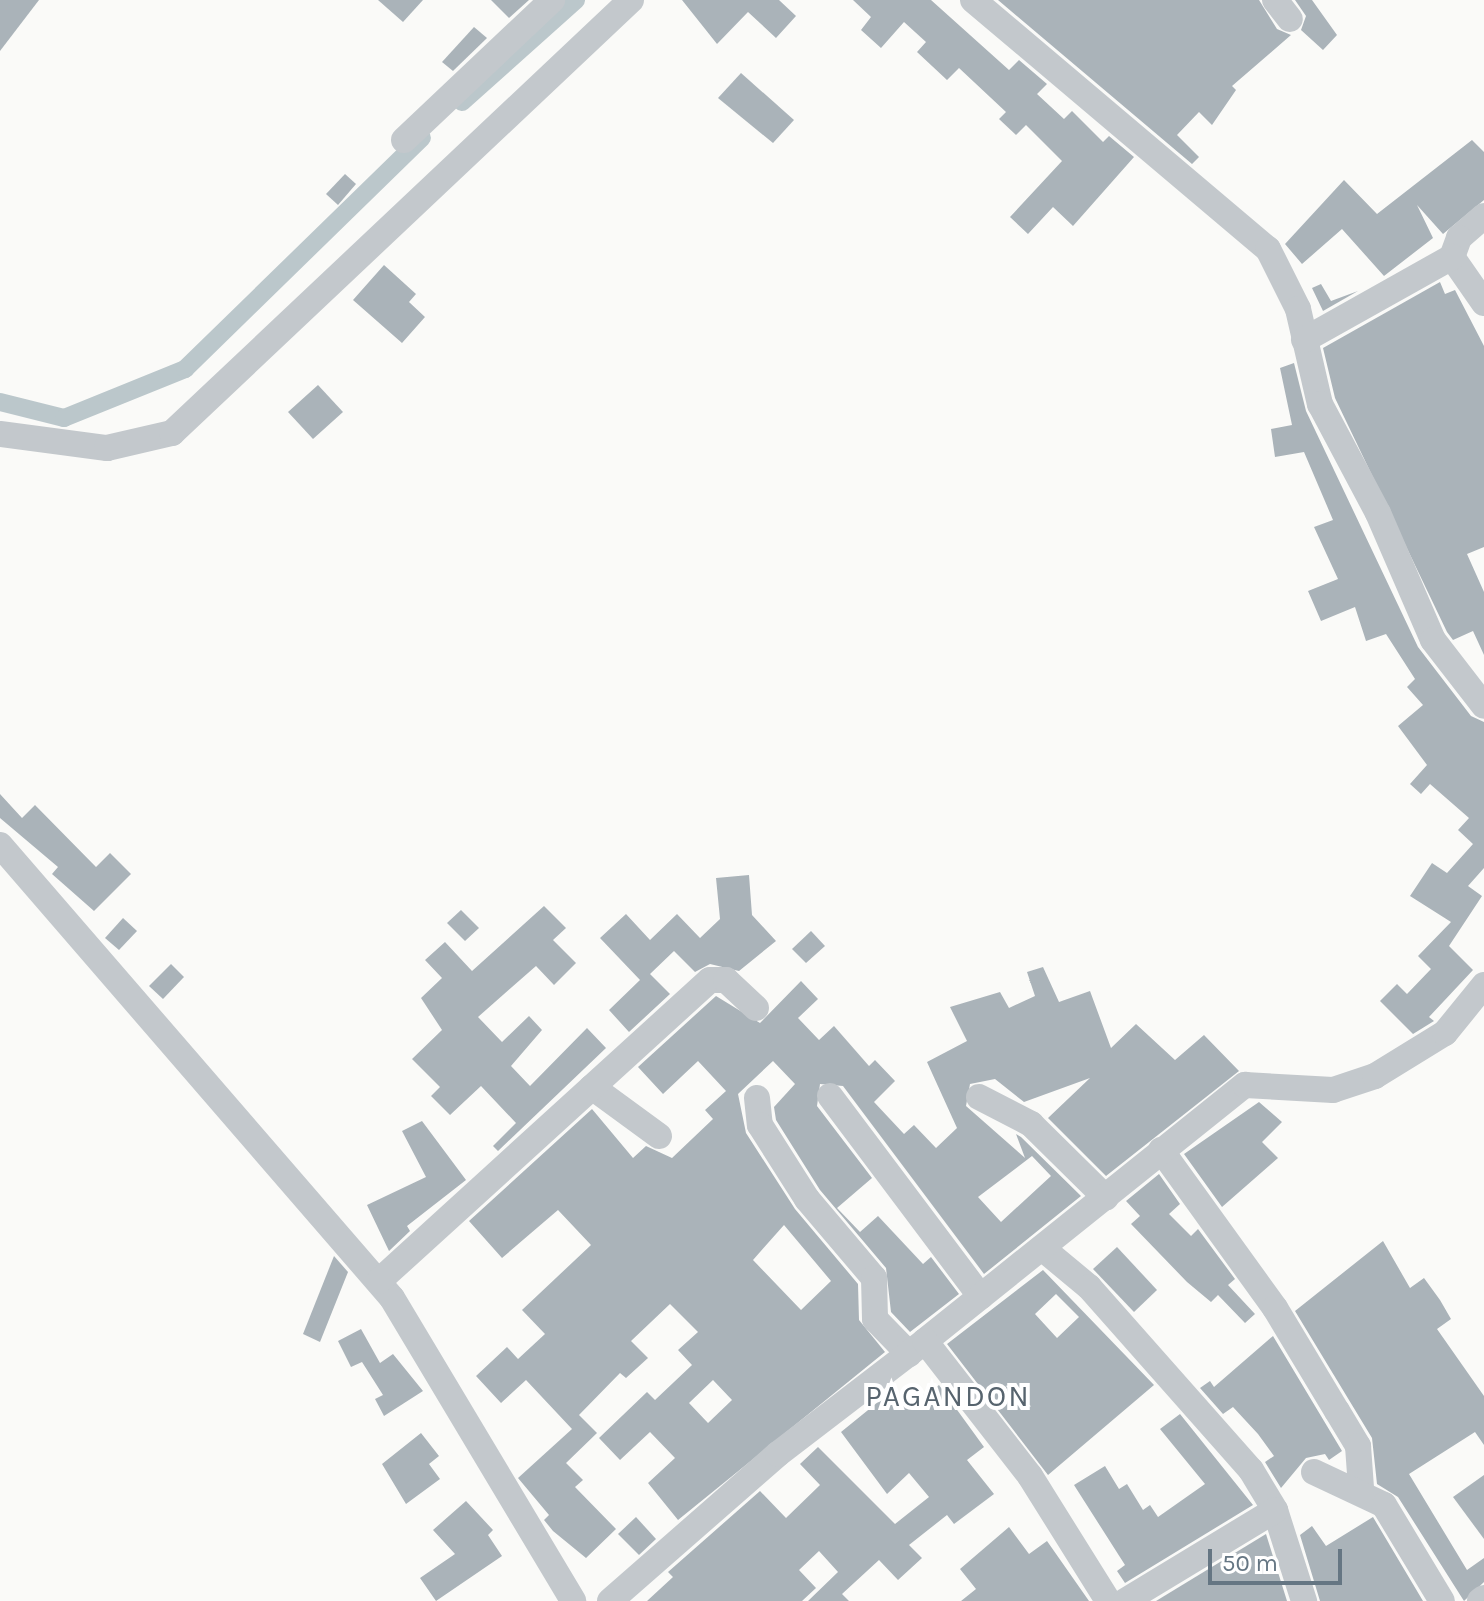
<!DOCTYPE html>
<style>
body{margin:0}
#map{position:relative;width:1484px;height:1601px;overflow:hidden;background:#fafaf8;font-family:Karla,sans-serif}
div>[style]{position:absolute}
.canal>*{height:18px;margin:-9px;padding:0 9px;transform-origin:9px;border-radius:9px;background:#bbc7cb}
.building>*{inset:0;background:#aab3b9}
.minor>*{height:26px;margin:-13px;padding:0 13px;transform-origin:13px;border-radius:13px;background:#c3c8cc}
span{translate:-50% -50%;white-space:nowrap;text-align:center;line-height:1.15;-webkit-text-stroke:8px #fff;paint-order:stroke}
.quarter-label{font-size:30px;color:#57646e;letter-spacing:2px}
.scale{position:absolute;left:1208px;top:1549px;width:134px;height:36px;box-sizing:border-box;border:4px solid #657683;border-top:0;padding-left:10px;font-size:24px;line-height:28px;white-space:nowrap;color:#657683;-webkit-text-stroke:6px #fff;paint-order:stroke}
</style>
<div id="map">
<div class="canal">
<i style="left:462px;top:102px;width:153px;rotate:-41.8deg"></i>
<i style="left:0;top:402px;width:66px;rotate:14deg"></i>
<i style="left:64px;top:418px;width:131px;rotate:-22deg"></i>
<i style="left:185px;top:369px;width:331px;rotate:-44.3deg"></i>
</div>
<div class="building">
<i style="clip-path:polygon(0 0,39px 0,0 51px)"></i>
<i style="clip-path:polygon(378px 0,423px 0,403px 22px)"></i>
<i style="clip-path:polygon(491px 0,529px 0,509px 18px)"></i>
<i style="clip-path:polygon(682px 0,779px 0,796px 16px,776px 38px,748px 12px,717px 44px)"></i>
<i style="clip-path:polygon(853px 0,931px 0,1009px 70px,1019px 60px,1047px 84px,1037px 94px,1064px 119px,1072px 111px,1103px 142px,1109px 136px,1134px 157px,1073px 226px,1053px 207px,1028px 234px,1010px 217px,1062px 161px,1026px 125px,1016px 135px,999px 119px,1006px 112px,959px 68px,947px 80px,917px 52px,926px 42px,904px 22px,881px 48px,861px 30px,871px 17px)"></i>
<i style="clip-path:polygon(998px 0,1259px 0,1277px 29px,1291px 35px,1232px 86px,1236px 90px,1212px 125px,1199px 112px,1177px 135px,1199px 157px,1192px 164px)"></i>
<i style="clip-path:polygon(1295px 0,1312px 0,1337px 35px,1323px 50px,1301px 30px,1306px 16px)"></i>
<i style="clip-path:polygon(474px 27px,487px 38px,453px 71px,442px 62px)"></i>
<i style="clip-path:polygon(741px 73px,794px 120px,773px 143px,718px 98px)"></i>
<i style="clip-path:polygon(1472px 140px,1484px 152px,1484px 200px,1443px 234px,1417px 205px,1433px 238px,1384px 276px,1342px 229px,1302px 264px,1285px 244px,1344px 180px,1377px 214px)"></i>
<i style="clip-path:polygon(345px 174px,356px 184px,338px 205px,326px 194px)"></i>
<i style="clip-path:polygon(384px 265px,416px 294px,409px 302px,425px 317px,402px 343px,353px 300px)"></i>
<i style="clip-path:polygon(1440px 282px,1445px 294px,1455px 290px,1484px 346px,1484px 547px,1467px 554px,1484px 592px,1484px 655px,1473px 631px,1453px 640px,1447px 632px,1335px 398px,1323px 348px)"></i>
<i style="clip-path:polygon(1321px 284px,1331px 301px,1358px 291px,1323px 311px,1312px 288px)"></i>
<i style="clip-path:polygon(1294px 363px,1306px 411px,1418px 647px,1471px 716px,1484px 722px,1484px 868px,1468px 886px,1482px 896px,1449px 946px,1473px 970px,1429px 1017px,1434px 1021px,1413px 1034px,1380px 1001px,1397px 984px,1407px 994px,1431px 969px,1418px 956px,1451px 922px,1410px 896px,1432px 863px,1447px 873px,1473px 844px,1458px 830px,1469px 818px,1430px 784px,1421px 794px,1410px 784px,1427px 765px,1398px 726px,1423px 705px,1407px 687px,1415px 679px,1386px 634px,1366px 641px,1355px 607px,1321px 621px,1308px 591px,1338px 579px,1314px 527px,1333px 520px,1304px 452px,1275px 457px,1271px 429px,1292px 425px,1280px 368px)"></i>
<i style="clip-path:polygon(318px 385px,343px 412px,313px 439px,288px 412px)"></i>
<i style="clip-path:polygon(0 794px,22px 818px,35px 805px,96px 867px,110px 853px,131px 874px,94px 911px,52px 874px,58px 867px,0 818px)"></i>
<i style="clip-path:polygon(749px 875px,752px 915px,776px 941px,739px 971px,710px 964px,695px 972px,674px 951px,650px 974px,670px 994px,629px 1032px,609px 1010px,640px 980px,600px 938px,626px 914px,650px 940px,677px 914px,700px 938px,720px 919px,716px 878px)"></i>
<i style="clip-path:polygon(544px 906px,566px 928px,553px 940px,576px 963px,554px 985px,536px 966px,478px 1017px,502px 1042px,529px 1016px,542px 1030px,511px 1066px,530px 1086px,587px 1028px,606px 1048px,498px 1151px,493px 1146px,516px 1123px,481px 1086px,450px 1115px,431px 1096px,440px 1087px,412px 1059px,442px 1030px,421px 998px,442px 978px,425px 960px,445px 942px,472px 971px)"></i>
<i style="clip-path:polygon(461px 910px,479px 928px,465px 941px,447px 923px)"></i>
<i style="clip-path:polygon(123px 918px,137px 931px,119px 950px,105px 938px)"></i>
<i style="clip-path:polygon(811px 931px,825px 946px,806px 963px,792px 949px)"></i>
<i style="clip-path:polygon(171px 964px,184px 977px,163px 999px,149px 986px)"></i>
<i style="clip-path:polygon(evenodd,1043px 967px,1059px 1002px,1090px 991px,1111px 1048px,1136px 1024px,1175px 1060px,1204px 1035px,1239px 1071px,1106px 1176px,1048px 1118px,1090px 1078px,1024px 1102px,995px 1079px,970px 1084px,966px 1106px,1025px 1158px,1016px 1134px,1021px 1137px,1081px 1196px,984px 1274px,843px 1086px,820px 1084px,817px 1106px,872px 1178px,837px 1208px,860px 1232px,878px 1216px,923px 1264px,931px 1257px,959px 1294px,910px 1332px,891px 1312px,886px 1268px,820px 1190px,776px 1120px,774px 1107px,795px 1084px,773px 1061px,738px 1094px,746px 1133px,795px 1209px,858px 1284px,859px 1320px,885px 1352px,678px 1520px,648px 1483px,675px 1458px,650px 1432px,620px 1460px,599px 1438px,647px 1392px,655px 1400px,692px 1365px,678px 1350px,698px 1332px,670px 1304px,631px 1341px,648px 1358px,626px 1378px,620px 1373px,579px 1415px,597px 1433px,566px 1463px,583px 1480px,575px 1487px,616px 1529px,586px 1558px,553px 1531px,544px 1520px,549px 1515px,518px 1478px,572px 1429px,526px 1380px,501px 1403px,476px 1376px,507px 1347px,518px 1359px,545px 1334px,522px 1310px,591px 1245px,558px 1210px,502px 1258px,469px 1221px,592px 1109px,633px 1158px,646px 1146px,672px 1158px,713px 1119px,705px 1110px,726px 1091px,698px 1061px,663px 1094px,638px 1067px,716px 996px,760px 1023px,801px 981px,818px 999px,798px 1018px,819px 1040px,834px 1026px,869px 1066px,875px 1060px,895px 1081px,874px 1102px,904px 1134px,914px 1125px,936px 1148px,957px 1128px,927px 1062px,967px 1041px,950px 1007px,1000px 992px,1009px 1008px,1035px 996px,1027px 972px,1043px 967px,1032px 1156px,1051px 1176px,1001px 1222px,978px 1197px,1032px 1156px,1043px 967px,784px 1225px,831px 1281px,801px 1310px,753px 1260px,784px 1225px,1043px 967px,713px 1380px,732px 1400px,708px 1423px,689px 1403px,713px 1380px)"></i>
<i style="clip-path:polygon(1259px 1102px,1282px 1122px,1262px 1142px,1278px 1158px,1222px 1207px,1184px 1154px)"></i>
<i style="clip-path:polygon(422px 1121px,466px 1180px,407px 1226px,410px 1231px,389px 1251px,367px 1205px,426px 1177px,402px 1131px)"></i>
<i style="clip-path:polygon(1159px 1174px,1180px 1204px,1169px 1214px,1191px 1236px,1198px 1229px,1235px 1279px,1228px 1285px,1255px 1314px,1245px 1323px,1218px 1295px,1211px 1302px,1187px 1282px,1131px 1224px,1140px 1216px,1126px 1201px)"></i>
<i style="clip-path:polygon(1383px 1241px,1410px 1288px,1424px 1278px,1440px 1300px,1451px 1319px,1437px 1329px,1484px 1396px,1484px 1445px,1475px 1432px,1409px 1474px,1467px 1570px,1484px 1558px,1484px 1582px,1464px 1601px,1398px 1497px,1377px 1484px,1372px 1438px,1295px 1311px)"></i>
<i style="clip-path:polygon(1117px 1247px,1157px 1290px,1134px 1312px,1093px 1269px)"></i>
<i style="clip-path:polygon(334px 1256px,348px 1272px,320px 1342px,303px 1334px)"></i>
<i style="clip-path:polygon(evenodd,1043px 1270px,1154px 1385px,1048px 1475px,947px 1344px,1043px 1270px,1056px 1294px,1079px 1317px,1057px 1338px,1035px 1314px,1056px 1294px)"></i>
<i style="clip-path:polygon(361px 1329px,380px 1363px,393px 1354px,423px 1391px,384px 1416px,375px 1399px,383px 1395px,362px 1362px,351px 1367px,338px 1341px)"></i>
<i style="clip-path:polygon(1273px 1336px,1342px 1451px,1329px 1460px,1325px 1454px,1306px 1458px,1281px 1488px,1265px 1462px,1274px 1456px,1258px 1434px,1233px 1407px,1223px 1414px,1200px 1388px,1210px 1381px,1214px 1387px)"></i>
<i style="clip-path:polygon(939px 1385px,984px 1447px,967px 1460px,994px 1494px,954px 1524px,947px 1515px,909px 1545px,922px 1558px,898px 1580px,879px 1560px,842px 1594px,849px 1601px,808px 1601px,838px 1572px,819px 1551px,799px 1570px,816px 1588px,802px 1601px,647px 1601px,673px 1577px,668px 1572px,760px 1491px,786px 1518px,820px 1485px,800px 1464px,818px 1447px,895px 1524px,929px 1497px,909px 1473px,887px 1494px,841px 1432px,894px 1389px,910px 1408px)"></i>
<i style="clip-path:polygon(1180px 1414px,1253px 1505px,1125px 1583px,1117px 1571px,1125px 1565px,1074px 1485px,1105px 1466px,1119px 1489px,1127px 1484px,1143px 1510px,1150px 1505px,1158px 1517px,1205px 1484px,1160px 1429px)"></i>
<i style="clip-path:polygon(421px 1433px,439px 1456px,429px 1464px,440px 1479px,406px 1504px,382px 1464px)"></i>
<i style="clip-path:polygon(1484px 1475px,1484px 1539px,1453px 1497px)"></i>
<i style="clip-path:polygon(466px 1501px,493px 1530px,488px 1535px,502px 1556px,436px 1601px,420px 1578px,455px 1554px,433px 1530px)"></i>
<i style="clip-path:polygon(636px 1517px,656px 1539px,639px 1555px,618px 1534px)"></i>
<i style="clip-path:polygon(1373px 1517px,1423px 1601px,1320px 1601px,1300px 1535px,1312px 1526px,1326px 1546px)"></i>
<i style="clip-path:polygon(1009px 1527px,1029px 1554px,1047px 1541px,1089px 1601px,961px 1601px,976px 1589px,960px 1569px)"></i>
<i style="clip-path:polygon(1266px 1534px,1287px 1601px,1156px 1601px)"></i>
</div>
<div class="minor">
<i style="left:973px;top:0;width:386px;rotate:40.2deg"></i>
<i style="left:1268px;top:249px;width:67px;rotate:63.4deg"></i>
<i style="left:1298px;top:309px;width:98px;rotate:77deg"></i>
<i style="left:1320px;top:404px;width:123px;rotate:62deg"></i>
<i style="left:1378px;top:513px;width:138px;rotate:66.6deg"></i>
<i style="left:1433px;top:640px;width:83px;rotate:52.3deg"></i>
<i style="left:1275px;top:0;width:24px;rotate:52deg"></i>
<i style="left:404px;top:140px;width:204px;rotate:-43.4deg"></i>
<i style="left:1484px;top:216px;width:33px;rotate:139deg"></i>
<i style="left:1459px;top:238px;width:20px;rotate:110deg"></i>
<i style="left:1452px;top:257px;width:56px;rotate:55.2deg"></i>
<i style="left:1304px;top:340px;width:170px;rotate:-29.3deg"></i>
<i style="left:0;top:434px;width:108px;rotate:7.5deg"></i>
<i style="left:107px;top:448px;width:67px;rotate:-13deg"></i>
<i style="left:172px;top:433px;width:631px;rotate:-43.33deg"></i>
<i style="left:0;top:845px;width:599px;rotate:49.13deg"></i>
<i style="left:392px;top:1298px;width:353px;rotate:59.1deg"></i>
<i style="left:592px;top:1087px;width:83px;rotate:36.2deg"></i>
<i style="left:830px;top:1096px;width:251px;rotate:53.1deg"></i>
<i style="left:979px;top:1097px;width:59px;rotate:27.4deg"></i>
<i style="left:1031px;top:1124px;width:105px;rotate:44.6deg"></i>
<i style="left:757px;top:1098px;width:27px;rotate:84deg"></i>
<i style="left:760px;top:1125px;width:88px;rotate:57.6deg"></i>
<i style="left:807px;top:1199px;width:104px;rotate:49.7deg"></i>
<i style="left:874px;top:1278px;width:41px;rotate:88.6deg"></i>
<i style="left:875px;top:1319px;width:49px;rotate:45.8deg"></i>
<i style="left:1161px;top:1150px;width:195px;rotate:54.2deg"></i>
<i style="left:1275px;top:1308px;width:120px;rotate:59deg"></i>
<i style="left:1337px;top:1411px;width:41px;rotate:59deg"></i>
<i style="left:1358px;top:1446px;width:42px;rotate:85.9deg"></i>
<i style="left:1042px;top:1248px;width:61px;rotate:39.7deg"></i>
<i style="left:1089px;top:1287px;width:244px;rotate:48.5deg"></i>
<i style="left:1251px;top:1470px;width:47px;rotate:59deg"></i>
<i style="left:1275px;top:1510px;width:96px;rotate:72.3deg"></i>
<i style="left:379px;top:1281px;width:447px;rotate:-42.3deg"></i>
<i style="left:710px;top:980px;width:16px"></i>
<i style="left:726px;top:980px;width:41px;rotate:43deg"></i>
<i style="left:925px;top:1341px;width:410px;rotate:-38.7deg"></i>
<i style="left:1245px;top:1085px;width:88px;rotate:3.3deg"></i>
<i style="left:1333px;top:1090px;width:44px;rotate:-18.4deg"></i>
<i style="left:1375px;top:1076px;width:82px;rotate:-31.6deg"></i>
<i style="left:1445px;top:1033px;width:62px;rotate:-50.9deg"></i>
<i style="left:1314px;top:1472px;width:77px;rotate:25.2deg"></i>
<i style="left:1384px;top:1505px;width:112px;rotate:58.9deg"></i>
<i style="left:610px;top:1601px;width:223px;rotate:-41.2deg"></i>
<i style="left:778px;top:1454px;width:185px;rotate:-37.5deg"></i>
<i style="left:925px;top:1341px;width:171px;rotate:52.1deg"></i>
<i style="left:1030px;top:1476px;width:147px;rotate:58deg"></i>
<i style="left:1125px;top:1601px;width:175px;rotate:-31.2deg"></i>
<i style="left:1480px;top:1601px;width:5px;rotate:-37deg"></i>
</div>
<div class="quarter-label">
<span style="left:948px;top:1396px">PAGANDON</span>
</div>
<div class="scale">50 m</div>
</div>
